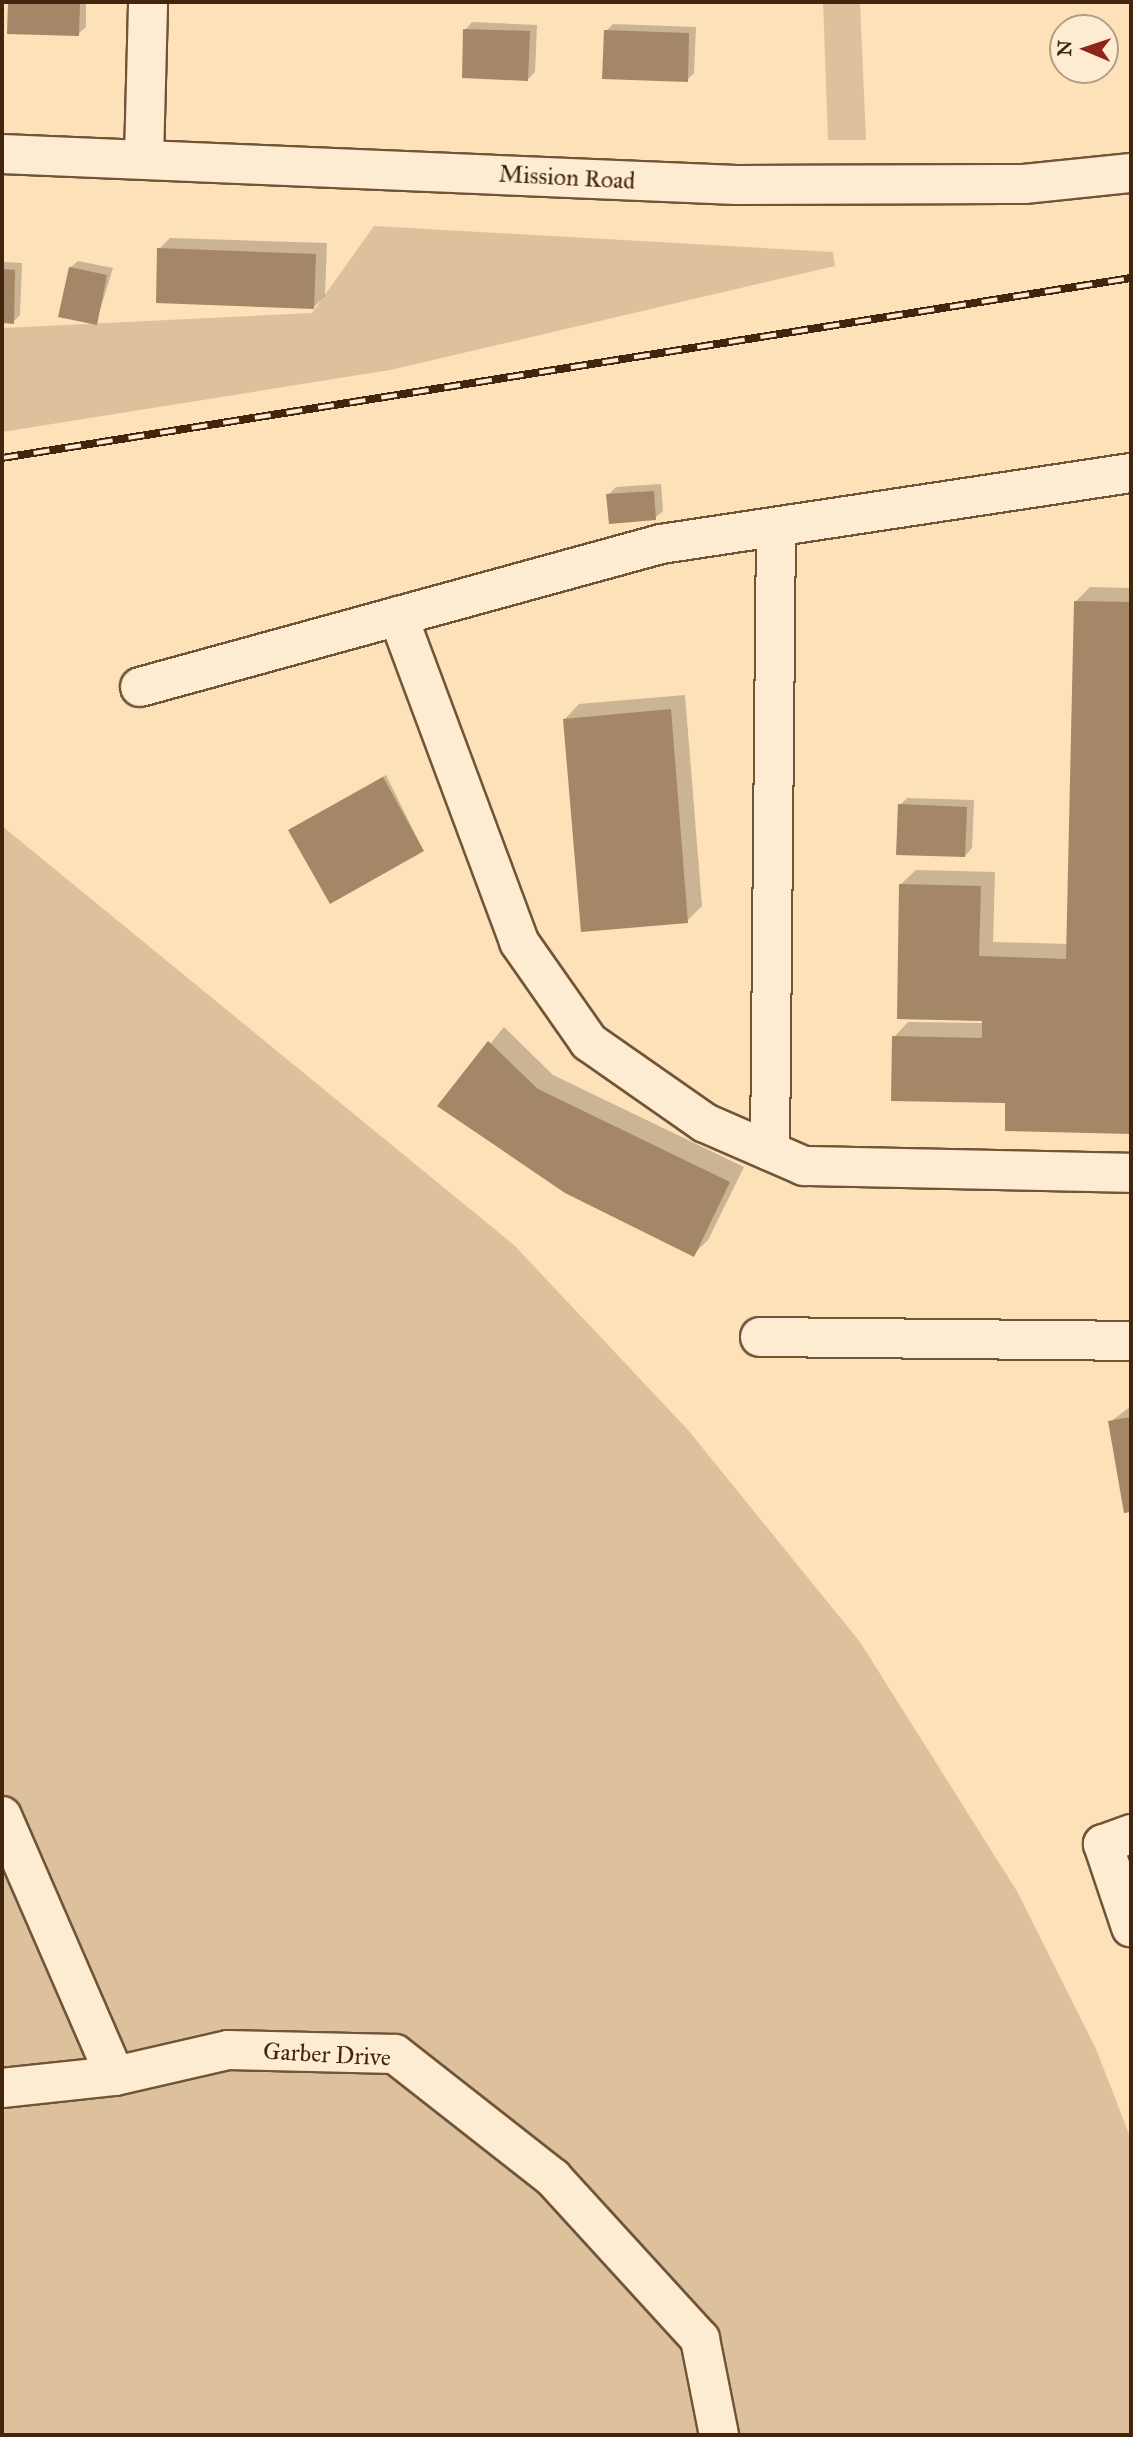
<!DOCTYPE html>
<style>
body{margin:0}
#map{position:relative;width:1133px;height:2437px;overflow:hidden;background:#fde1b9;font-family:"IM FELL Great Primer",serif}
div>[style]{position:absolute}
.green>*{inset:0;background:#ddc19c}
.shadow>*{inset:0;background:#0003}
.building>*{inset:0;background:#a48766}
.roads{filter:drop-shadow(2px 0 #725438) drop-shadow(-2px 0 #725438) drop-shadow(0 2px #725438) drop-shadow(0 -2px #725438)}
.minor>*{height:38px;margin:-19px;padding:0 19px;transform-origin:19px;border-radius:19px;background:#feecd2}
.rail>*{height:8px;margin-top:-4px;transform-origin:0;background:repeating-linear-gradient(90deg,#feecd2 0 16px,#43250d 0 32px);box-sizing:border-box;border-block:2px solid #43250d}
span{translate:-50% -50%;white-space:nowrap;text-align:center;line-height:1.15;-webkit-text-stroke:6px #feecd2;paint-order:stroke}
.street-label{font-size:24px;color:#43250d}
.frame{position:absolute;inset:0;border:4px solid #43250d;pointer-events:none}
.north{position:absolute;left:1049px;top:14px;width:70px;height:70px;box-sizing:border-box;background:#feecd2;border:2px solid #b39c83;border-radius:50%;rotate:272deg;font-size:19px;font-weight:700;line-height:28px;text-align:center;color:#43250d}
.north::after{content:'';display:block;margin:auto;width:24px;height:32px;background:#8f2418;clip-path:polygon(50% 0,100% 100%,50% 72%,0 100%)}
</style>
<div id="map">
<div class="green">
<i style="clip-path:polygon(823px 2px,860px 2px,866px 140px,828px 140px)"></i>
<i style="clip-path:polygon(374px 226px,833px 252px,835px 266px,390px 370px,2px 432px,2px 328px,312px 313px)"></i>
<i style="clip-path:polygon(2px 826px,514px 1245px,688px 1430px,860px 1642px,1018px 1893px,1096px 2049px,1131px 2139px,1131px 2435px,2px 2435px)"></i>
</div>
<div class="shadow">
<i style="clip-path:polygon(10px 2px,86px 2px,86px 27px,78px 34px,9px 32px)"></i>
<i style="clip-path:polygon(472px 22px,537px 25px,535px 72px,528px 79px,465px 30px)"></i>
<i style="clip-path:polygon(613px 24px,696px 27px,694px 73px,687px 80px,606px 31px)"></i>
<i style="clip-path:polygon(170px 238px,327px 243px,325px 296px,314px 307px,159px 249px)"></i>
<i style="clip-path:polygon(78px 261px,113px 268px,96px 323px,70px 268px)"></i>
<i style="clip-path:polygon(2px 262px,22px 263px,20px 315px,13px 322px,2px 322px)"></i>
<i style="clip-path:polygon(661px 484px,663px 511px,655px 518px,608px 495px,616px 487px)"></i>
<i style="clip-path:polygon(1090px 587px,1131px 588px,1131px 1132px,1006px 1130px,1007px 1102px,894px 1037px,908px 1022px,984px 1023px,901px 884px,916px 870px,995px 872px,993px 942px,1068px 944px,1075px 602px)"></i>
<i style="clip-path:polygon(685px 695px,702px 906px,687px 921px,565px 719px,579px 704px)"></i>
<i style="clip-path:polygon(386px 775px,423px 850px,294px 827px)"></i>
<i style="clip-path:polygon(907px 798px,974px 800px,972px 848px,965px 856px,900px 805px)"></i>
<i style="clip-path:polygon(504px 1027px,553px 1075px,744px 1167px,708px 1240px,693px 1255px,440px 1105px)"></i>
<i style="clip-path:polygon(1131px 1406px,1131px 1510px,1125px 1511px,1110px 1422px)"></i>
</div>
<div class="building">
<i style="clip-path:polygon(8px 2px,80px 2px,79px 36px,7px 34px)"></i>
<i style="clip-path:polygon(463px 29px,530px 31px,528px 81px,462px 78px)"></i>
<i style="clip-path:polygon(604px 30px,689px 33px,688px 82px,602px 79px)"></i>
<i style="clip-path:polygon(157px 248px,316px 254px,314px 309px,156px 303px)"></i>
<i style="clip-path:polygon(69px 267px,107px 275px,97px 325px,58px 317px)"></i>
<i style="clip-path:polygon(2px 269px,15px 270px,14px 324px,2px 323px)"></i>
<i style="clip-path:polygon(654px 491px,656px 520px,609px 524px,606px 494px)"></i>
<i style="clip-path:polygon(1074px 601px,1131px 602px,1131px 1134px,1005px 1131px,1005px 1103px,891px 1101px,892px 1036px,982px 1038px,982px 1021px,897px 1019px,899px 884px,981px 886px,979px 956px,1066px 959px)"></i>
<i style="clip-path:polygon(671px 709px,688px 923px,581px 932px,563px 719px)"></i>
<i style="clip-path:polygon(383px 777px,424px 851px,330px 904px,288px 830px)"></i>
<i style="clip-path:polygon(898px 804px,967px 807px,965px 857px,896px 855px)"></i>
<i style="clip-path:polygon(488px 1041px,538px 1089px,730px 1182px,694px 1257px,565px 1193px,437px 1106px)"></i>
<i style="clip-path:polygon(1131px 1417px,1131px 1512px,1124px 1513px,1108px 1421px)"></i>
</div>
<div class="roads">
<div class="minor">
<i style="left:2px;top:154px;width:735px;rotate:2.42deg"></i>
<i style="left:736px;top:185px;width:288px;rotate:-0.2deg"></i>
<i style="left:1024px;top:184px;width:108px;rotate:-5.9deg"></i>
<i style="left:144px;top:158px;width:156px;rotate:-88.5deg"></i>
<i style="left:398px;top:616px;width:348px;rotate:69.6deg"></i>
<i style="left:519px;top:942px;width:122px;rotate:55deg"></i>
<i style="left:589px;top:1042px;width:141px;rotate:34.9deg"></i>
<i style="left:705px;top:1123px;width:108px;rotate:23.5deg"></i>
<i style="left:804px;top:1166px;width:327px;rotate:1.2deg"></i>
<i style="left:140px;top:687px;width:540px;rotate:-15.35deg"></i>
<i style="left:661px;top:544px;width:475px;rotate:-8.6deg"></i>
<i style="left:770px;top:1151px;width:624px;rotate:-89.45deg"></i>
<i style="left:760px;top:1337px;width:371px;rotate:0.6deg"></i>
<i style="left:2px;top:1816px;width:283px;rotate:66.5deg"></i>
<i style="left:115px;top:2076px;width:116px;rotate:-13deg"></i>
<i style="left:228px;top:2050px;width:167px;rotate:1.4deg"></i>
<i style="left:395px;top:2054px;width:201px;rotate:38.1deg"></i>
<i style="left:553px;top:2178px;width:218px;rotate:47.6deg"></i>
<i style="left:700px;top:2339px;width:98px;rotate:78.8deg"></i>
<i style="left:1131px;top:1834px;width:30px;rotate:160deg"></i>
<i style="left:1103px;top:1844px;width:88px;rotate:71.4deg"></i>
<i style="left:2px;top:2088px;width:114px;rotate:-6.1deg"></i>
</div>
</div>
<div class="rail">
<i style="left:2px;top:458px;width:1143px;rotate:-9.06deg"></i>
</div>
<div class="street-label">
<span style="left:567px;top:178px;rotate:3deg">Mission Road</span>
<span style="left:327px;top:2055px;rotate:3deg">Garber Drive</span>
</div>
<div class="frame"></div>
<div class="north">N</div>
</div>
